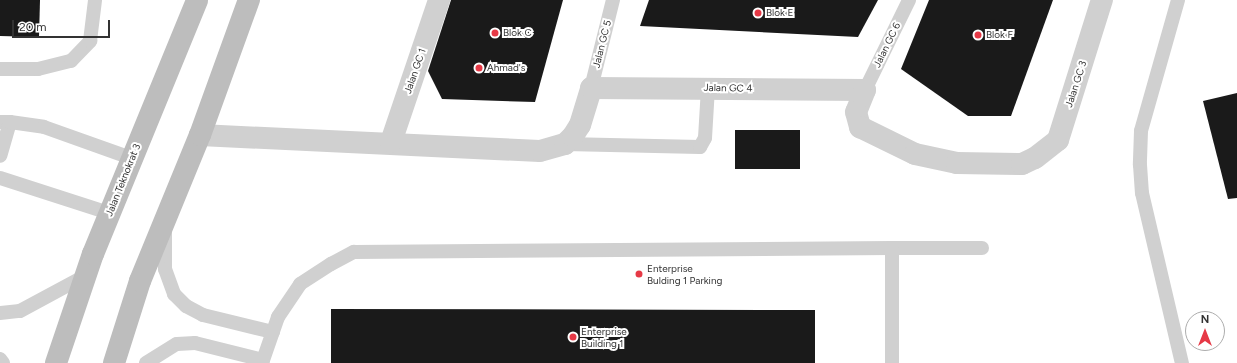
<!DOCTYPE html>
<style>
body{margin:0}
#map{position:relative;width:1237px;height:363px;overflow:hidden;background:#fff;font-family:Figtree,sans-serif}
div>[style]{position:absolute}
.building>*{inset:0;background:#1a1a1a}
.service>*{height:14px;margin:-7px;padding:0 7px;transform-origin:7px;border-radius:7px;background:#d0d0d0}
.minor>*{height:22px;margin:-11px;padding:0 11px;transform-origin:11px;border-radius:11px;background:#d0d0d0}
.secondary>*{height:22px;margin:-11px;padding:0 11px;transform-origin:11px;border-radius:11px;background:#bdbdbd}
.dots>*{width:11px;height:11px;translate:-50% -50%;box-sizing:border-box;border:2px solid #fff;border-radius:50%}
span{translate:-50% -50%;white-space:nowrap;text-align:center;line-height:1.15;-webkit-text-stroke:4px #fff;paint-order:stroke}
.poi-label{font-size:10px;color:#333}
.left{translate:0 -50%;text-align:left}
.street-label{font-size:10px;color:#333}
.north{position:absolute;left:1185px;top:311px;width:40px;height:40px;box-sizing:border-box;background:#fff;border:1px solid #adadad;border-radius:50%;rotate:0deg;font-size:11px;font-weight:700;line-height:16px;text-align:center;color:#333}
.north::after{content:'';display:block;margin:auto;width:14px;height:18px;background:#e63946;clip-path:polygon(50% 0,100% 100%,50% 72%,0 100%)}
.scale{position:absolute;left:12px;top:20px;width:98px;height:18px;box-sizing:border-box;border:2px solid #333;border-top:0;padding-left:5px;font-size:12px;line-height:14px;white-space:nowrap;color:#333;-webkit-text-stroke:3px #fff;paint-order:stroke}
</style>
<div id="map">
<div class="building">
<i style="clip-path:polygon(0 0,40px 0,39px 37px,0 36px)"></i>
<i style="clip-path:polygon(451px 0,563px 0,535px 102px,442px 99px,428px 71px)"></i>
<i style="clip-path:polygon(649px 0,878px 0,858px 37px,640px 26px)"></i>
<i style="clip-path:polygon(929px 0,1053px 0,1011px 116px,968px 116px,901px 69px)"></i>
<i style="clip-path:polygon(1237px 93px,1237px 198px,1228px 199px,1203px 101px)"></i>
<i style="clip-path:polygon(735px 130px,800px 130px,800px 169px,735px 169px)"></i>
<i style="clip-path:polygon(331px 309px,815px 310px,815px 363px,331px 363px)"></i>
</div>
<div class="service">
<i style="left:1178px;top:0;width:136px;rotate:105.8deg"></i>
<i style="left:1141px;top:131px;width:34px;rotate:92deg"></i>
<i style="left:1140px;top:165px;width:28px;rotate:86deg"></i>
<i style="left:1142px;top:193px;width:175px;rotate:76.8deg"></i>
<i style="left:0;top:69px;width:38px"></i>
<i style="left:38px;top:69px;width:34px;rotate:-14deg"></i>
<i style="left:71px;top:61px;width:28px;rotate:-46deg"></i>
<i style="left:90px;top:41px;width:41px;rotate:-83deg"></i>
<i style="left:591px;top:88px;width:91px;rotate:-76deg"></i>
<i style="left:865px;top:90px;width:100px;rotate:-63.9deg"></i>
<i style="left:0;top:122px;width:10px"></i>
<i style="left:10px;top:122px;width:35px;rotate:106deg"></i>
<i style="left:10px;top:122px;width:34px;rotate:8deg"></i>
<i style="left:44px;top:127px;width:92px;rotate:19.6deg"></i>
<i style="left:565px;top:144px;width:135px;rotate:1.3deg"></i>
<i style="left:700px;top:147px;width:10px;rotate:-61deg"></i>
<i style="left:705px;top:138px;width:50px;rotate:-86.6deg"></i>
<i style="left:0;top:178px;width:114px;rotate:17.8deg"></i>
<i style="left:165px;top:232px;width:37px;rotate:90deg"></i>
<i style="left:165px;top:269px;width:27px;rotate:70deg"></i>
<i style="left:174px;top:294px;width:17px;rotate:45deg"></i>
<i style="left:186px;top:306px;width:19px;rotate:28deg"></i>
<i style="left:203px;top:315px;width:72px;rotate:13.7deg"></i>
<i style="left:892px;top:248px;width:90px"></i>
<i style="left:0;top:313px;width:20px;rotate:-6deg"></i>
<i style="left:20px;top:311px;width:74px;rotate:-28.3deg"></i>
<i style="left:0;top:359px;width:5px;rotate:53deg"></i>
<i style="left:146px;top:363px;width:36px;rotate:-32deg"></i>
<i style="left:177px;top:344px;width:18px;rotate:-3deg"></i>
<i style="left:195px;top:343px;width:70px;rotate:14deg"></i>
<i style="left:262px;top:363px;width:49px;rotate:-70.8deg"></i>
<i style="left:278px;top:317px;width:40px;rotate:-56deg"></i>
<i style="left:300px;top:284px;width:37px;rotate:-33deg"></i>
<i style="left:331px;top:264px;width:26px;rotate:-28deg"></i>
<i style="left:354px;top:252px;width:538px;rotate:-0.43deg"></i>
<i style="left:892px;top:248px;width:115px;rotate:90deg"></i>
</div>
<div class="minor">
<i style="left:200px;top:135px;width:340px;rotate:2.7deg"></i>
<i style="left:540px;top:151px;width:26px;rotate:-16deg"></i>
<i style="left:565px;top:144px;width:11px;rotate:-45deg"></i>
<i style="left:573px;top:136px;width:13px;rotate:-58deg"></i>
<i style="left:580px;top:125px;width:39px;rotate:-73deg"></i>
<i style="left:591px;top:88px;width:274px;rotate:0.4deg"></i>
<i style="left:865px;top:90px;width:24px;rotate:112deg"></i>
<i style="left:856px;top:112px;width:16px;rotate:75deg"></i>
<i style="left:860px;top:127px;width:61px;rotate:26.1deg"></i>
<i style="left:915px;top:154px;width:43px;rotate:12.1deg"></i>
<i style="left:957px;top:163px;width:65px;rotate:0.9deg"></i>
<i style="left:1022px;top:164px;width:14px;rotate:-25deg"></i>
<i style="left:1035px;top:158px;width:29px;rotate:-38deg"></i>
<i style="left:1058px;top:140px;width:147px;rotate:-72.6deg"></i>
<i style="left:391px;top:142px;width:150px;rotate:-71.3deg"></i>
</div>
<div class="secondary">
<i style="left:56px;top:363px;width:115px;rotate:-71.3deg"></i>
<i style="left:93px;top:254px;width:274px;rotate:-67.7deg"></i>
<i style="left:114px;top:363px;width:86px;rotate:-72.4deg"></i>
<i style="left:140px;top:281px;width:158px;rotate:-67.7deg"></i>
<i style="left:200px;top:135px;width:144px;rotate:-70.1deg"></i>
</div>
<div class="dots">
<i style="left:758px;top:13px;background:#e63946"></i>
<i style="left:495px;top:33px;background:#e63946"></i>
<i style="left:978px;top:35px;background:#e63946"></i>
<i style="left:479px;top:68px;background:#e63946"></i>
<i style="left:639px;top:274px;background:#e63946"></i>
<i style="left:573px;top:337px;background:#e63946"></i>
</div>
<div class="poi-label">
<span class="left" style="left:766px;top:13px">Blok E</span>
<span class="left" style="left:503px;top:33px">Blok C</span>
<span class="left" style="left:986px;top:35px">Blok F</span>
<span class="left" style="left:487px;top:68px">Ahmad's</span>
<span class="left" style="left:647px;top:274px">Enterprise<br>Bulding 1 Parking</span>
<span class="left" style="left:581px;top:337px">Enterprise<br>Building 1</span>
</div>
<div class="street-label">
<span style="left:602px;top:44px;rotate:-76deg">Jalan GC 5</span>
<span style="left:887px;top:45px;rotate:-64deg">Jalan GC 6</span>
<span style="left:415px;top:71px;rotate:-71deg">Jalan GC 1</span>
<span style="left:1076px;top:84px;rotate:-72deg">Jalan GC 3</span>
<span style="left:728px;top:88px;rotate:1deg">Jalan GC 4</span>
<span style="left:123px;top:180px;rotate:-68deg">Jalan Teknokrat 3</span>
</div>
<div class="north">N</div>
<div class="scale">20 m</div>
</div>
